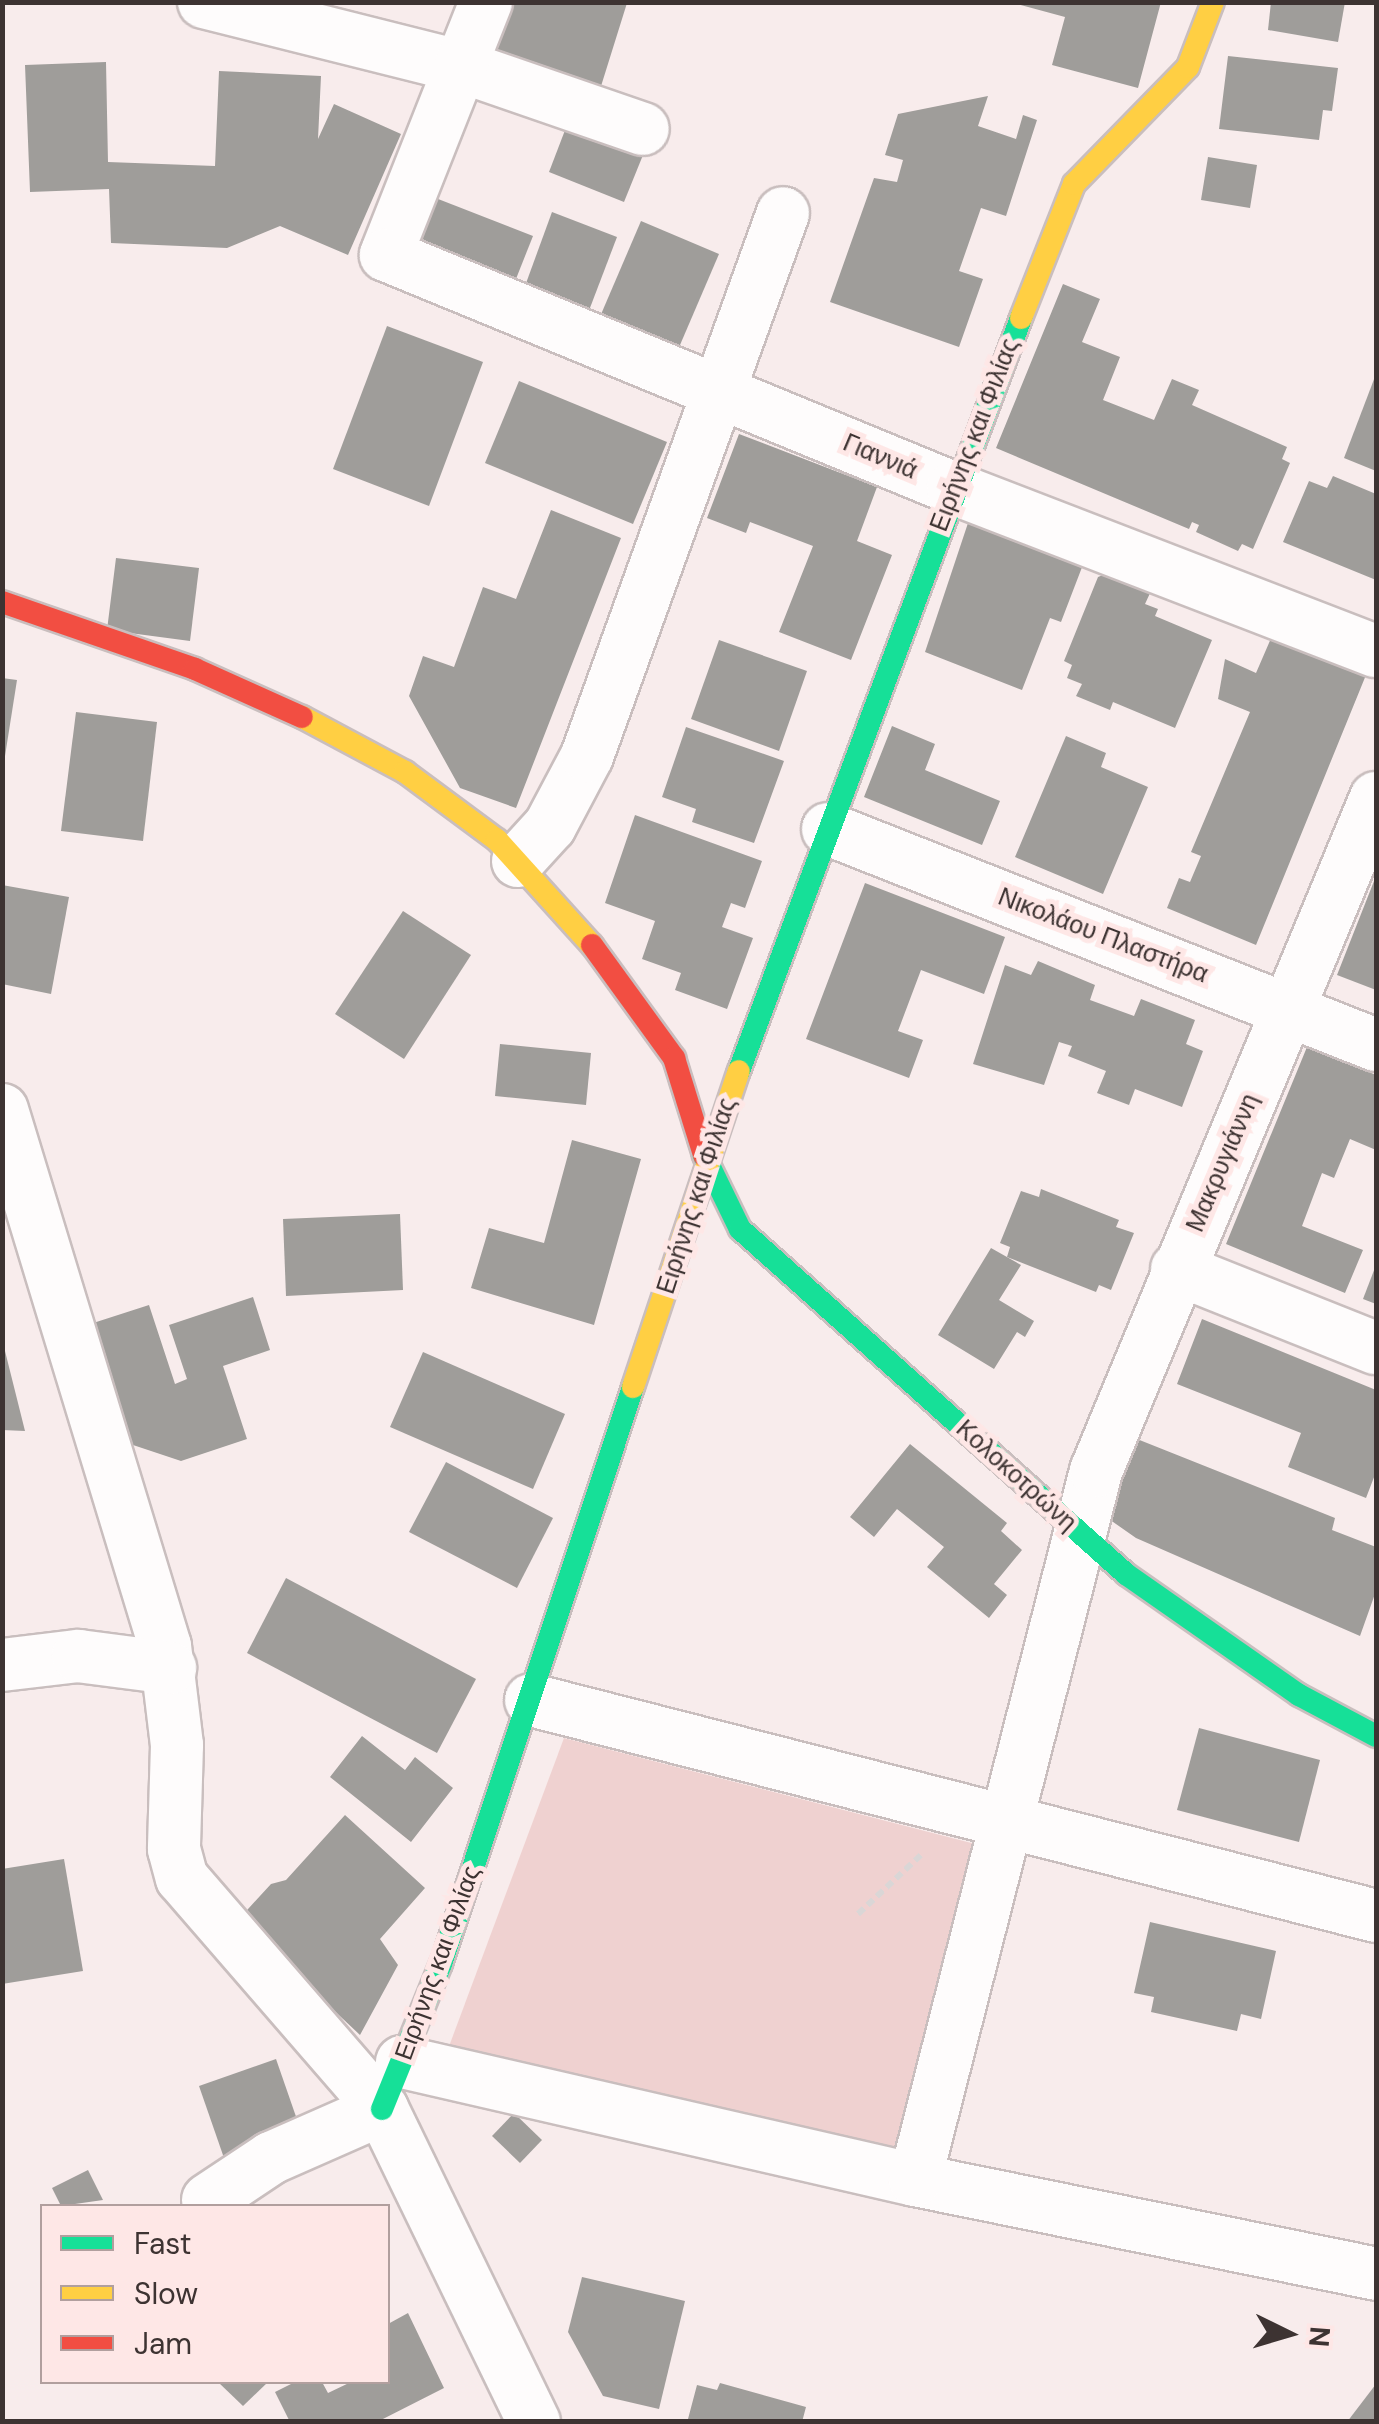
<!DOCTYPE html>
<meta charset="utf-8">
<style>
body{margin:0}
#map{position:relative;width:1379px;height:2424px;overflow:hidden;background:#f8ecec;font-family:"DM Sans",sans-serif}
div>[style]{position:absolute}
.green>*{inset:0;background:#efd1d0}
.building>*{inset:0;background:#9f9d9a}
.path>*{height:6px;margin-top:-3px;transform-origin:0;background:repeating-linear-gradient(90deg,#dad6d6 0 8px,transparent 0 13px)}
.roads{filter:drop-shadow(2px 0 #c9bebe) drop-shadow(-2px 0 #c9bebe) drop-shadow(0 2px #c9bebe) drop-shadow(0 -2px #c9bebe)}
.street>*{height:52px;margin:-26px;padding:0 26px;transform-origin:26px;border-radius:26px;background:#fefcfc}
.fast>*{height:22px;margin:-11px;padding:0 11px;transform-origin:11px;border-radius:11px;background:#16e098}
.slow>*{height:22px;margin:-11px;padding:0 11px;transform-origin:11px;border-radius:11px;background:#ffcf43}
.jam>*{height:22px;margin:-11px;padding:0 11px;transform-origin:11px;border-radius:11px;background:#f24e42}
span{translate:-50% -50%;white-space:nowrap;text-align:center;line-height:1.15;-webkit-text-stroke:10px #fee7e6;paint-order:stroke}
.street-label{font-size:25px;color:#3d3332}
.frame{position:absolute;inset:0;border:5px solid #3d3332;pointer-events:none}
.legend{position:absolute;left:40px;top:2204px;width:350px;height:180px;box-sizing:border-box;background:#fee7e6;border:2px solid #b19f9e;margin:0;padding:12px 18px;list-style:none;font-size:30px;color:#3d3332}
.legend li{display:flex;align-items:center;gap:20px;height:50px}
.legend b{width:50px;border:2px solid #b19f9e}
.north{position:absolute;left:1239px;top:2284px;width:100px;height:100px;-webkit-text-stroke:8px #fee7e6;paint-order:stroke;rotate:95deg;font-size:28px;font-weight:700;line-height:40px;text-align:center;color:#3d3332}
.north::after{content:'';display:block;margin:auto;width:35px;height:45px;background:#3d3332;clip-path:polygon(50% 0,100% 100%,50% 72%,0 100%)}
</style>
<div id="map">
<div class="green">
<i style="clip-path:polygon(564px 1738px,979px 1845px,899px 2154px,448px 2049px)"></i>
</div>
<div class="building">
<i style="clip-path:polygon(509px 2px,627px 3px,597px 99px,490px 65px)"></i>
<i style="clip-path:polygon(1161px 2px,1138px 88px,1052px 65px,1065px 17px,1017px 4px)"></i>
<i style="clip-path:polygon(1271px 2px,1345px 2px,1338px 42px,1268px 30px)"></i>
<i style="clip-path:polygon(1228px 56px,1338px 68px,1332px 111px,1323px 110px,1319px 140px,1219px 129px)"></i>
<i style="clip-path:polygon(106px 62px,108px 162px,215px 166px,219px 71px,321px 76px,318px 139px,334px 104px,401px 134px,348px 255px,280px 226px,227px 248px,111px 243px,109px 189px,30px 192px,25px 65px)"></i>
<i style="clip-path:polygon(988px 96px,978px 126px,1016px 139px,1023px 115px,1037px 120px,1006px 216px,981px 208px,959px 271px,983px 279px,959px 347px,830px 302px,874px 178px,897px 182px,903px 160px,885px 155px,898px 114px)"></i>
<i style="clip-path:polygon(567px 125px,643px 155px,624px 202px,549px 172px)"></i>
<i style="clip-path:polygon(1208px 157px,1257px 165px,1250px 208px,1201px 200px)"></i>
<i style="clip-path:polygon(433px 197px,533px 236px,510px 294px,411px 255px)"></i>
<i style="clip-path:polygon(552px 212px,617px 237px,585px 321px,521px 297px)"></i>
<i style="clip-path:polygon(641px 221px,719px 254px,677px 352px,599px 319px)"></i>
<i style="clip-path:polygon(1063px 284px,1100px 299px,1082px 342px,1120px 357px,1103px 400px,1154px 420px,1172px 379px,1199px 390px,1192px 405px,1287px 447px,1282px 459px,1290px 463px,1253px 549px,1242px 544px,1238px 551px,1196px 532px,1199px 525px,1192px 522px,1189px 529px,996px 448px)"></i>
<i style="clip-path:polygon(387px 326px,483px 362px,429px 506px,333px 469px)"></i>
<i style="clip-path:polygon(1376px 374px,1376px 471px,1344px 458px)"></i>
<i style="clip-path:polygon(519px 381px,667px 442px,633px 524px,485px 463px)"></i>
<i style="clip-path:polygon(739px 434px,877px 487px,857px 541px,892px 555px,851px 660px,779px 632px,813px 546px,750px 522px,746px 533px,707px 518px)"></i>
<i style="clip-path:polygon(1333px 476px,1376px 494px,1376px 580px,1283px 542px,1309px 481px,1327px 488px)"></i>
<i style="clip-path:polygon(551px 510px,621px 538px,516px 808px,460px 788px,409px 696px,423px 656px,454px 667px,483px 587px,516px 599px)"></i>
<i style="clip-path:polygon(970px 517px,1084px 562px,1061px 622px,1050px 618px,1022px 690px,925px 652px)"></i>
<i style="clip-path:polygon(116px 558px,199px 568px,190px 641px,107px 630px)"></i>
<i style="clip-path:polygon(1108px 573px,1151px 591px,1145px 604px,1158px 609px,1155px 616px,1212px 640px,1175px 728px,1113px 702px,1110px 710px,1076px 696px,1082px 684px,1067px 678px,1072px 665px,1064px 661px,1098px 577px)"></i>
<i style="clip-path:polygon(1272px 636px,1366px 675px,1256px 945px,1167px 908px,1179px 878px,1190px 882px,1201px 856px,1191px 852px,1250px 712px,1218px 699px,1225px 659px,1256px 673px)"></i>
<i style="clip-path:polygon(719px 640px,807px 671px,779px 751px,691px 719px)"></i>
<i style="clip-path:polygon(2px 678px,17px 680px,5px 756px,2px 755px)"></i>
<i style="clip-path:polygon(76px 712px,157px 722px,143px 841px,61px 831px)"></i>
<i style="clip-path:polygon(892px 726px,935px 744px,925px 770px,1000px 801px,982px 845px,864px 797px)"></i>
<i style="clip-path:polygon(686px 727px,784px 761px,754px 843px,692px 822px,696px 809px,662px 797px)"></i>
<i style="clip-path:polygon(1066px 736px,1106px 753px,1101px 767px,1148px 787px,1103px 894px,1015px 857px)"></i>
<i style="clip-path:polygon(635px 815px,762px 861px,745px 908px,731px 903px,722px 927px,753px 938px,727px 1009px,675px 990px,681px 973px,642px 959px,655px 921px,605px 903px)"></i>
<i style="clip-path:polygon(1376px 876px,1376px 990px,1337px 975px)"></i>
<i style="clip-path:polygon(865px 883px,1005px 937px,984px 994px,921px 970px,898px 1031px,923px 1040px,909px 1078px,806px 1039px)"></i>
<i style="clip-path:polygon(2px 885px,69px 897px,51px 994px,2px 984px)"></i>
<i style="clip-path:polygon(403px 911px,471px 955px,404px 1059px,335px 1014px)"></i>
<i style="clip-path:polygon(1038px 961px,1095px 985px,1090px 1000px,1134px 1016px,1141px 999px,1195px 1020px,1186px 1044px,1203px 1051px,1182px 1107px,1135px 1089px,1129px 1105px,1097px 1093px,1106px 1071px,1068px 1056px,1072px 1046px,1059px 1042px,1044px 1085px,973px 1064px,1005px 965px,1031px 975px)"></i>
<i style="clip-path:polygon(500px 1044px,591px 1053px,586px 1105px,495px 1096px)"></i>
<i style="clip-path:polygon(1307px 1047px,1376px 1075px,1376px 1150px,1350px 1139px,1334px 1178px,1322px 1173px,1302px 1226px,1363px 1250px,1345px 1293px,1226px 1244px)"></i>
<i style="clip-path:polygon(572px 1140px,641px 1159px,594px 1325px,471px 1288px,489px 1228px,544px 1243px)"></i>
<i style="clip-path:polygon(1041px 1189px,1119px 1220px,1116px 1227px,1134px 1233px,1111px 1290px,1099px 1285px,1096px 1292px,1007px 1257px,1010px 1247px,1000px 1243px,1021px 1191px,1039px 1197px)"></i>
<i style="clip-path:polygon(400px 1214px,403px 1290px,286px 1296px,283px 1219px)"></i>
<i style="clip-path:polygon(991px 1248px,1021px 1265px,999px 1300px,1034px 1321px,1025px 1337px,1017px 1332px,994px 1369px,938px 1335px)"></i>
<i style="clip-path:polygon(1376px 1265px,1376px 1304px,1363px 1299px)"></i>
<i style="clip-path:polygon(253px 1297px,270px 1350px,223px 1366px,247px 1439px,181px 1461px,124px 1442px,87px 1325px,149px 1305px,175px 1384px,187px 1379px,169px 1325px)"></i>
<i style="clip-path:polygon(1202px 1319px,1376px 1390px,1376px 1472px,1366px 1498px,1288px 1467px,1301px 1433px,1177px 1384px)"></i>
<i style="clip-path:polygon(2px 1347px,4px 1347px,25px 1431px,2px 1430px)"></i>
<i style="clip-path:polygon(423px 1352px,565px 1414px,533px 1489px,390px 1427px)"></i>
<i style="clip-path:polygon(1137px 1439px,1335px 1518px,1332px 1530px,1376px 1547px,1376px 1591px,1360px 1636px,1136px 1538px,1106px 1517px)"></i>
<i style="clip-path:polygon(910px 1444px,1007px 1523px,1001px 1531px,1022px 1550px,994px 1584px,1007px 1595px,989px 1618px,927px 1567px,944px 1547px,897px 1509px,874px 1537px,850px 1517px)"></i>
<i style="clip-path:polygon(446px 1462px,553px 1518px,517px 1588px,409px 1532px)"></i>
<i style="clip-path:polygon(286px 1578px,476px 1679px,437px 1753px,247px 1653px)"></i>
<i style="clip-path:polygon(1199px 1728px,1320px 1760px,1299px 1842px,1177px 1810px)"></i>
<i style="clip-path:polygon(362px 1736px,405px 1770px,415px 1757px,453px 1788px,411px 1842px,330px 1777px)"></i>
<i style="clip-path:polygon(345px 1815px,425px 1888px,380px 1939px,398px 1965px,360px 2035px,238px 1920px,271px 1884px,286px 1880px)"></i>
<i style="clip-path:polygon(64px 1859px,83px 1971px,2px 1984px,2px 1869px)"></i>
<i style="clip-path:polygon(1150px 1922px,1276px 1951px,1261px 2019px,1241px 2014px,1237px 2031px,1151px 2012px,1154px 1997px,1134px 1993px)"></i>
<i style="clip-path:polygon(276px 2059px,301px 2131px,224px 2158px,199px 2086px)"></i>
<i style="clip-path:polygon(514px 2113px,542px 2140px,520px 2163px,492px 2136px)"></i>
<i style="clip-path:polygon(88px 2170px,103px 2200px,61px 2206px,52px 2188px)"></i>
<i style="clip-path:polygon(582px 2277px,685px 2301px,659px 2409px,603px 2396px,568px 2332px)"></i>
<i style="clip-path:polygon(408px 2313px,444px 2388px,377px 2422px,290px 2422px,275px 2392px,295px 2382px,322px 2382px,328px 2393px,351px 2382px,388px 2382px,388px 2324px)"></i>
<i style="clip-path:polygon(218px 2382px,268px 2382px,243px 2406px)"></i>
<i style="clip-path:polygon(720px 2383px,806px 2407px,802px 2422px,688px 2419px,697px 2385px,717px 2390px)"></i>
<i style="clip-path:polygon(1376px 2384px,1376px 2422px,1347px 2422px)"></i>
</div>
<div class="path">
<i style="left:858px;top:1914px;width:89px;rotate:-43.2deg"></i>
</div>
<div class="roads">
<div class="street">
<i style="left:204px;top:2px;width:267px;rotate:14.1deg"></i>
<i style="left:463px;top:67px;width:190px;rotate:19deg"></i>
<i style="left:486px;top:2px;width:272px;rotate:111.6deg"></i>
<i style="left:386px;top:255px;width:613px;rotate:22.34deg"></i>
<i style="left:953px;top:488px;width:453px;rotate:21.1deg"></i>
<i style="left:828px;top:829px;width:589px;rotate:21.51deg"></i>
<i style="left:518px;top:861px;width:47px;rotate:-47.6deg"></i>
<i style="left:550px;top:826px;width:79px;rotate:-62.1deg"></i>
<i style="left:587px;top:756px;width:577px;rotate:-70.15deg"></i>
<i style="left:2px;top:1110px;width:560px;rotate:73.09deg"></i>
<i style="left:165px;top:1646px;width:100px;rotate:83.1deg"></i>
<i style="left:177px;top:1745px;width:104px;rotate:91.7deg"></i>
<i style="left:174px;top:1849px;width:30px;rotate:75deg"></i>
<i style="left:182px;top:1878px;width:306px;rotate:49.1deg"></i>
<i style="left:382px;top:2109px;width:348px;rotate:64.1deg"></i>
<i style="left:1177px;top:1269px;width:214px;rotate:21.7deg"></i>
<i style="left:2px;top:1665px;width:77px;rotate:-6.8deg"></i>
<i style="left:78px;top:1656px;width:93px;rotate:7.4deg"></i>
<i style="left:531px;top:1700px;width:872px;rotate:14.34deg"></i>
<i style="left:402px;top:2062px;width:526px;rotate:12.95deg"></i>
<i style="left:915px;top:2180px;width:470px;rotate:11.5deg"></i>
<i style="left:915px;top:2180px;width:732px;rotate:-75.68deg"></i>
<i style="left:1096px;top:1471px;width:729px;rotate:-67.41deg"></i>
<i style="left:208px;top:2200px;width:76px;rotate:-33.7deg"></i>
<i style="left:271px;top:2158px;width:121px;rotate:-23.8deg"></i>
</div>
<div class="fast">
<i style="left:739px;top:1071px;width:804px;rotate:-69.47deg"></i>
<i style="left:704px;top:1155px;width:82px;rotate:64.1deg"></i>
<i style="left:740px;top:1229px;width:518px;rotate:41.79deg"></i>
<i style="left:1126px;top:1574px;width:211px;rotate:35deg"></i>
<i style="left:1299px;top:1695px;width:87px;rotate:28deg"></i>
<i style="left:382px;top:2109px;width:157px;rotate:-67.9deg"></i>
<i style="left:441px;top:1964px;width:608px;rotate:-71.59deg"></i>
</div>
<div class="slow">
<i style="left:1021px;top:318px;width:144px;rotate:-68.4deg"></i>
<i style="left:1074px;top:184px;width:163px;rotate:-45.7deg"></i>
<i style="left:1188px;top:67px;width:70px;rotate:-69deg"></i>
<i style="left:302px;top:717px;width:117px;rotate:28.1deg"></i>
<i style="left:405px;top:772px;width:114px;rotate:36.5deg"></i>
<i style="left:497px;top:840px;width:142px;rotate:47.9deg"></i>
<i style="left:633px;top:1387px;width:333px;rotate:-71.5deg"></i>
</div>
<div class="jam">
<i style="left:2px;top:602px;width:204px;rotate:19.1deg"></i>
<i style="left:195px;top:669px;width:117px;rotate:24.2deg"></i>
<i style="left:592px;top:945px;width:140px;rotate:54deg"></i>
<i style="left:674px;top:1058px;width:102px;rotate:72.8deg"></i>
</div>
</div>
<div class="street-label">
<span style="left:975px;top:435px;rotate:-69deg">Ειρήνης και Φιλίας</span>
<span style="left:880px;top:457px;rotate:23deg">Γιαννιά</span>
<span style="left:1103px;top:936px;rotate:21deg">Νικολάου Πλαστήρα</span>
<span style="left:1223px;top:1163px;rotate:-67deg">Μακρυγιάννη</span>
<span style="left:697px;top:1196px;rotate:-72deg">Ειρήνης και Φιλίας</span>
<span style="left:1016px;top:1476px;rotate:42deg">Κολοκοτρώνη</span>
<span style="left:438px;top:1963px;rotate:-70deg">Ειρήνης και Φιλίας</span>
</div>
<div class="frame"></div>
<ul class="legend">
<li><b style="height:12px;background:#16e098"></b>Fast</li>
<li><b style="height:12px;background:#ffcf43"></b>Slow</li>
<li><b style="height:12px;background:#f24e42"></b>Jam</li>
</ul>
<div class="north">N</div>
</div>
